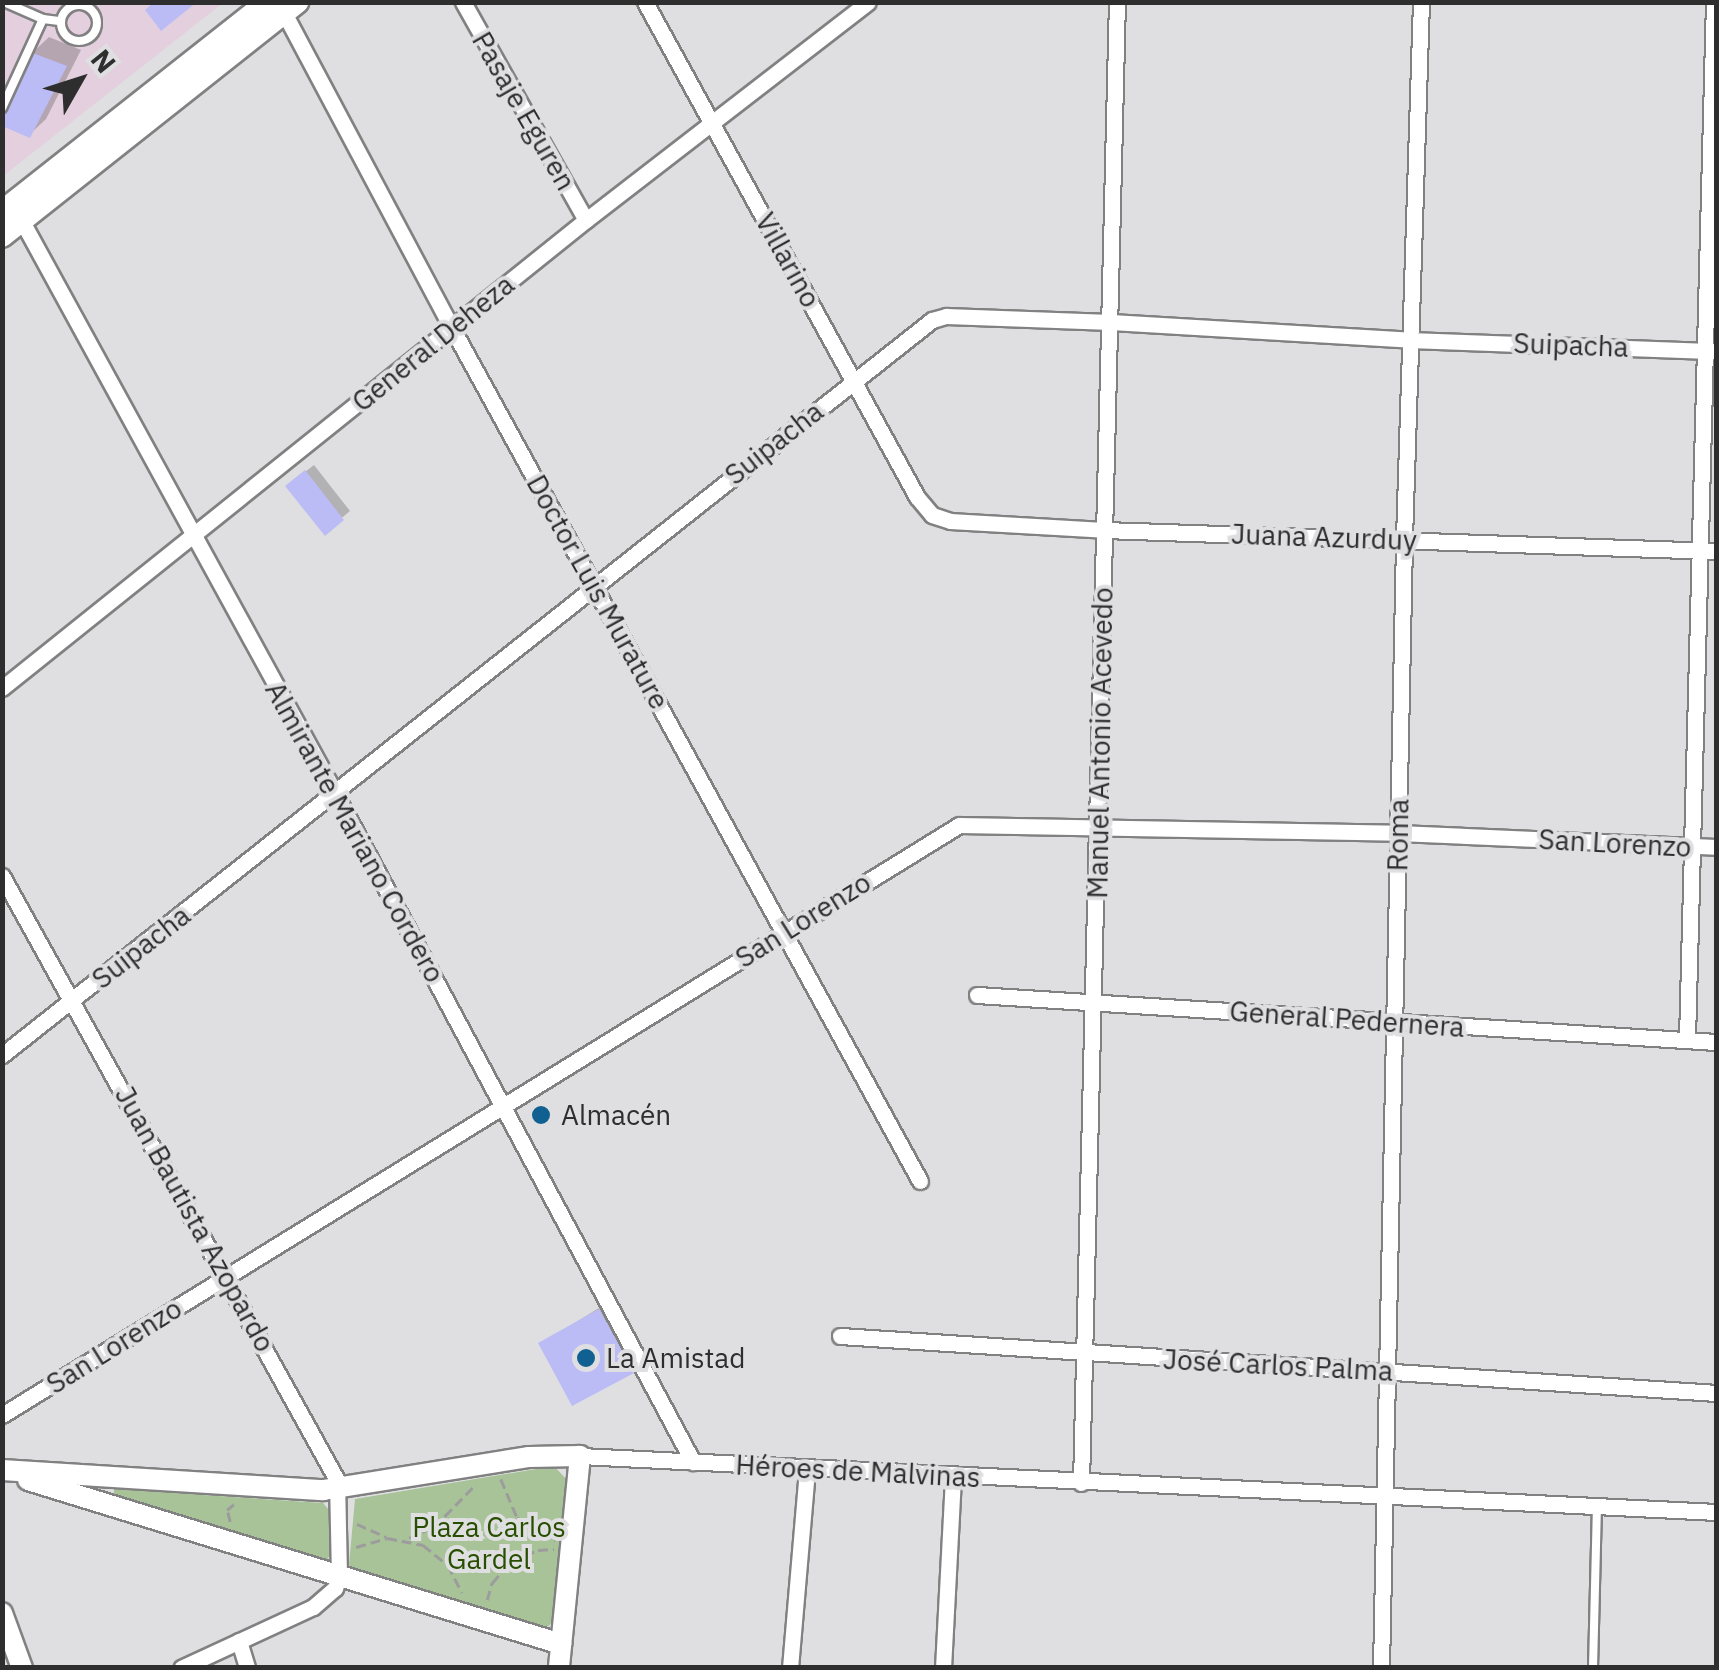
<!DOCTYPE html>
<meta charset="utf-8">
<style>
body{margin:0}
#map{position:relative;width:1719px;height:1670px;overflow:hidden;background:#dfdfe1;font-family:"IBM Plex Sans",sans-serif}
div>[style]{position:absolute}
.education>*{inset:0;background:#e3cfde}
.green>*{inset:0;background:#a8c398}
.shadow>*{inset:0;background:#0003}
.building>*{inset:0;background:#bbbcf6}
.path>*{height:2.5px;margin-top:-1.25px;transform-origin:0;background:repeating-linear-gradient(90deg,#9c9c9d 0 10px,transparent 0 15px)}
.roads{filter:drop-shadow(2px 0 #818182) drop-shadow(-2px 0 #818182) drop-shadow(0 2px #818182) drop-shadow(0 -2px #818182)}
.service>*{height:8px;margin:-4px;padding:0 4px;transform-origin:4px;border-radius:4px;background:#fff}
.service>.ring{margin:-4px;padding:0;box-sizing:content-box;background:none;border:8px solid #fff;border-radius:50%}
.minor>*{height:15px;margin:-7.5px;padding:0 7.5px;transform-origin:7.5px;border-radius:7.5px;background:#fff}
.tertiary>*{height:20px;margin:-10px;padding:0 10px;transform-origin:10px;border-radius:10px;background:#fff}
.secondary>*{height:22px;margin:-11px;padding:0 11px;transform-origin:11px;border-radius:11px;background:#fff}
.dots>*{width:28px;height:28px;translate:-50% -50%;box-sizing:border-box;border:5px solid #dfdfe1;border-radius:50%}
span{translate:-50% -50%;white-space:nowrap;text-align:center;line-height:1.15;-webkit-text-stroke:8px #dfdfe1;paint-order:stroke}
.street-label{font-size:28px;color:#2e2e2e}
.poi-label{font-size:28px;color:#2e2e2e}
.left{translate:0 -50%;text-align:left}
.park-label{font-size:28px;color:#284f00}
.frame{position:absolute;inset:0;border:5px solid #2e2e2e;pointer-events:none}
.north{position:absolute;left:30px;top:30px;width:100px;height:100px;-webkit-text-stroke:8px #dfdfe1;paint-order:stroke;rotate:51deg;font-size:28px;font-weight:700;line-height:40px;text-align:center;color:#2e2e2e}
.north::after{content:'';display:block;margin:auto;width:35px;height:45px;background:#2e2e2e;clip-path:polygon(50% 0,100% 100%,50% 72%,0 100%)}
</style>
<div id="map">
<div class="education">
<i style="clip-path:polygon(3px 3px,223px 3px,3px 176px)"></i>
</div>
<div class="green">
<i style="clip-path:polygon(554px 1466px,567px 1480px,554px 1619px,549px 1626px,540px 1628px,355px 1571px,349px 1565px,355px 1499px)"></i>
<i style="clip-path:polygon(114px 1489px,323px 1503px,329px 1510px,330px 1555px,325px 1563px,114px 1494px)"></i>
</div>
<div class="shadow">
<i style="clip-path:polygon(49px 37px,81px 50px,46px 119px,29px 135px,32px 53px)"></i>
<i style="clip-path:polygon(314px 465px,350px 511px,325px 532px,296px 479px)"></i>
<i style="clip-path:polygon(610px 1301px,643px 1360px,632px 1371px,541px 1344px)"></i>
</div>
<div class="building">
<i style="clip-path:polygon(154px 2px,197px 2px,161px 31px,145px 10px)"></i>
<i style="clip-path:polygon(30px 52px,67px 66px,30px 138px,2px 126px,2px 114px)"></i>
<i style="clip-path:polygon(305px 470px,344px 520px,325px 536px,285px 486px)"></i>
<i style="clip-path:polygon(599px 1309px,634px 1373px,572px 1406px,538px 1343px)"></i>
</div>
<div class="path">
<i style="left:2px;top:173px;width:3px;rotate:45deg"></i>
<i style="left:501px;top:1479px;width:41px;rotate:67.2deg"></i>
<i style="left:517px;top:1517px;width:30px;rotate:40deg"></i>
<i style="left:540px;top:1536px;width:16px;rotate:15deg"></i>
<i style="left:230px;top:1522px;width:12px;rotate:-104deg"></i>
<i style="left:227px;top:1510px;width:9px;rotate:-41deg"></i>
<i style="left:357px;top:1524px;width:32px;rotate:24deg"></i>
<i style="left:409px;top:1538px;width:27px;rotate:-24deg"></i>
<i style="left:434px;top:1527px;width:60px;rotate:-45.7deg"></i>
<i style="left:356px;top:1547px;width:32px;rotate:-16deg"></i>
<i style="left:387px;top:1538px;width:37px;rotate:11deg"></i>
<i style="left:423px;top:1545px;width:32px;rotate:39deg"></i>
<i style="left:448px;top:1565px;width:31px;rotate:63deg"></i>
<i style="left:487px;top:1600px;width:18px;rotate:-74deg"></i>
<i style="left:492px;top:1583px;width:29px;rotate:-49deg"></i>
<i style="left:511px;top:1561px;width:29px;rotate:-22deg"></i>
<i style="left:538px;top:1550px;width:16px;rotate:-4deg"></i>
</div>
<div class="roads">
<div class="service">
<i style="left:4px;top:2px;width:43px;rotate:23.6deg"></i>
<i class="ring" style="left:61px;top:5px;width:28px;height:28px"></i>
<i style="left:2px;top:108px;width:98px;rotate:-65.3deg"></i>
<i style="left:43px;top:19px;width:16px;rotate:7deg"></i>
<i style="left:1593px;top:1668px;width:162px;rotate:-88.6deg"></i>
</div>
<div class="minor">
<i style="left:463px;top:2px;width:250px;rotate:60.6deg"></i>
<i style="left:645px;top:2px;width:565px;rotate:61.21deg"></i>
<i style="left:917px;top:497px;width:23px;rotate:50deg"></i>
<i style="left:932px;top:515px;width:19px;rotate:18deg"></i>
<i style="left:950px;top:521px;width:154px;rotate:3.3deg"></i>
<i style="left:1104px;top:530px;width:612px;rotate:1.97deg"></i>
<i style="left:281px;top:7px;width:364px;rotate:62deg"></i>
<i style="left:452px;top:328px;width:973px;rotate:61.25deg"></i>
<i style="left:17px;top:212px;width:665px;rotate:61.31deg"></i>
<i style="left:336px;top:795px;width:757px;rotate:61.84deg"></i>
<i style="left:2px;top:688px;width:748px;rotate:-38.71deg"></i>
<i style="left:586px;top:220px;width:356px;rotate:-37.7deg"></i>
<i style="left:2px;top:876px;width:691px;rotate:60.99deg"></i>
<i style="left:337px;top:1480px;width:96px;rotate:88.8deg"></i>
<i style="left:339px;top:1576px;width:13px;rotate:108deg"></i>
<i style="left:335px;top:1588px;width:29px;rotate:139deg"></i>
<i style="left:313px;top:1607px;width:145px;rotate:155.2deg"></i>
<i style="left:977px;top:995px;width:740px;rotate:3.64deg"></i>
<i style="left:1687px;top:1039px;width:1037px;rotate:-88.51deg"></i>
<i style="left:2px;top:1055px;width:1185px;rotate:-38.32deg"></i>
<i style="left:932px;top:320px;width:15px;rotate:-16deg"></i>
<i style="left:946px;top:316px;width:165px;rotate:2.1deg"></i>
<i style="left:1111px;top:322px;width:300px;rotate:3.4deg"></i>
<i style="left:1410px;top:340px;width:306px;rotate:2.1deg"></i>
<i style="left:840px;top:1336px;width:878px;rotate:3.72deg"></i>
<i style="left:2px;top:1415px;width:1124px;rotate:-31.65deg"></i>
<i style="left:959px;top:825px;width:439px;rotate:1deg"></i>
<i style="left:1398px;top:833px;width:318px;rotate:2.5deg"></i>
<i style="left:580px;top:1456px;width:1137px;rotate:2.82deg"></i>
<i style="left:1081px;top:1483px;width:1481px;rotate:-88.61deg"></i>
<i style="left:239px;top:1641px;width:28px;rotate:73deg"></i>
<i style="left:790px;top:1668px;width:200px;rotate:-85.1deg"></i>
<i style="left:943px;top:1668px;width:191px;rotate:-87deg"></i>
<i style="left:1381px;top:1668px;width:1129px;rotate:-88.83deg"></i>
<i style="left:1404px;top:539px;width:537px;rotate:-88.19deg"></i>
</div>
<div class="tertiary">
<i style="left:2px;top:1470px;width:322px;rotate:3.6deg"></i>
<i style="left:323px;top:1490px;width:209px;rotate:-9.1deg"></i>
<i style="left:529px;top:1457px;width:51px;rotate:-1.1deg"></i>
<i style="left:580px;top:1456px;width:213px;rotate:95.7deg"></i>
<i style="left:28px;top:1480px;width:558px;rotate:17.1deg"></i>
<i style="left:2px;top:1613px;width:59px;rotate:70deg"></i>
</div>
<div class="secondary">
<i style="left:2px;top:212px;width:339px;rotate:-38.3deg"></i>
<i style="left:2px;top:236px;width:377px;rotate:-38.4deg"></i>
</div>
</div>
<div class="dots">
<i style="left:541px;top:1115px;background:#106092"></i>
<i style="left:586px;top:1358px;background:#106092"></i>
</div>
<div class="street-label">
<span style="left:524px;top:111px;rotate:60deg">Pasaje Eguren</span>
<span style="left:788px;top:260px;rotate:61deg">Villarino</span>
<span style="left:433px;top:343px;rotate:-39deg">General Deheza</span>
<span style="left:1571px;top:345px;rotate:2deg">Suipacha</span>
<span style="left:774px;top:443px;rotate:-38deg">Suipacha</span>
<span style="left:1324px;top:537px;rotate:2deg">Juana Azurduy</span>
<span style="left:598px;top:592px;rotate:61deg">Doctor Luis Murature</span>
<span style="left:1100px;top:743px;rotate:-89deg">Manuel Antonio Acevedo</span>
<span style="left:355px;top:832px;rotate:61deg">Almirante Mariano Cordero</span>
<span style="left:1398px;top:835px;rotate:-89deg">Roma</span>
<span style="left:1615px;top:843px;rotate:3deg">San Lorenzo</span>
<span style="left:803px;top:920px;rotate:-32deg">San Lorenzo</span>
<span style="left:141px;top:947px;rotate:-38deg">Suipacha</span>
<span style="left:1347px;top:1019px;rotate:4deg">General Pedernera</span>
<span style="left:195px;top:1219px;rotate:61deg">Juan Bautista Azopardo</span>
<span style="left:114px;top:1346px;rotate:-32deg">San Lorenzo</span>
<span style="left:1278px;top:1365px;rotate:3deg">José Carlos Palma</span>
<span style="left:858px;top:1471px;rotate:3deg">Héroes de Malvinas</span>
</div>
<div class="poi-label">
<span class="left" style="left:561px;top:1115px">Almacén</span>
<span class="left" style="left:606px;top:1358px">La Amistad</span>
</div>
<div class="park-label">
<span style="left:489px;top:1543px">Plaza Carlos<br>Gardel</span>
</div>
<div class="frame"></div>
<div class="north">N</div>
</div>
